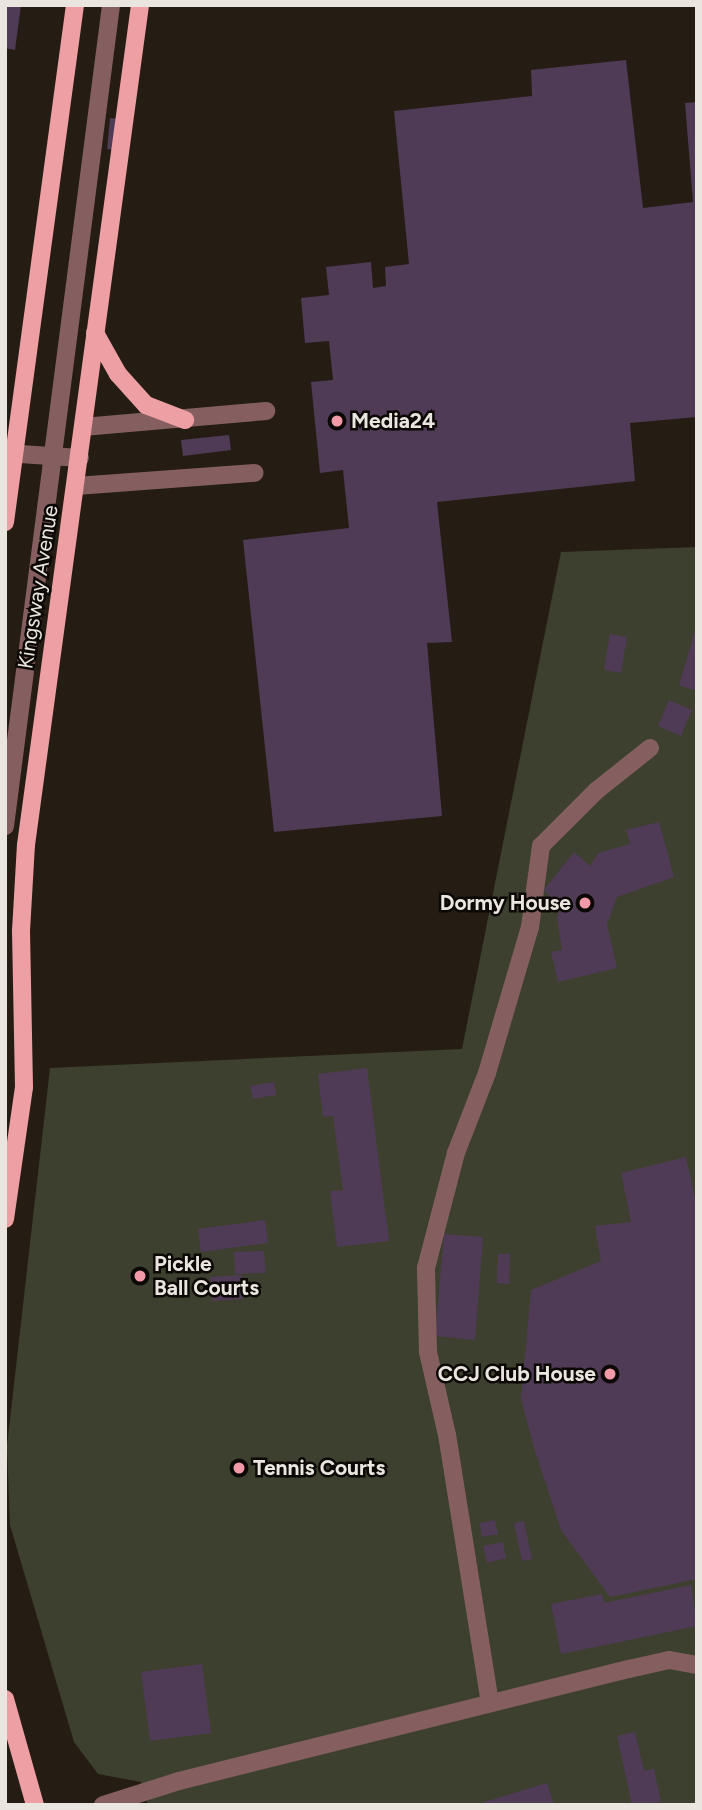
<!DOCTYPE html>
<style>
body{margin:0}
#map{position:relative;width:702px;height:1810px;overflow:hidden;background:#251d13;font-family:Figtree,sans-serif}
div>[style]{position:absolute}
.green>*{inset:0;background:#3d402e}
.building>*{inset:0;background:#4f3b56}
.minor>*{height:18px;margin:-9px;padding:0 9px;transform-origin:9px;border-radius:9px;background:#855f60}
.major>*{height:18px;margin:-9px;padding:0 9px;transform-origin:9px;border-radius:9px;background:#ed9fa3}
.dots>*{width:19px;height:19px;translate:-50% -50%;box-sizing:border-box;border:4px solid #0b0805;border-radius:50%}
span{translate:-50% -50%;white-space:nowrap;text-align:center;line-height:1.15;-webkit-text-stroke:5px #0b0805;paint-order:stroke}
.poi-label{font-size:21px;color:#eae5de;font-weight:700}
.left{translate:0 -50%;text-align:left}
.right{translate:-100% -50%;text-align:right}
.street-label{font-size:21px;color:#eae5de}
.frame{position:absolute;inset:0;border:7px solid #eae5de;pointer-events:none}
</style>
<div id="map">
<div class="green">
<i style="clip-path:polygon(697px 547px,697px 1805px,148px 1805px,141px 1782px,98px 1774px,74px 1742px,10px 1525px,7px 1446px,50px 1068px,462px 1049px,561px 552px)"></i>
</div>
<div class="building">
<i style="clip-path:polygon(5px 5px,21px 5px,15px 50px,5px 48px)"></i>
<i style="clip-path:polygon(626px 60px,643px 208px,693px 202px,685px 103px,697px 102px,697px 417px,630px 423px,635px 481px,437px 502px,452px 642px,427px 643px,442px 816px,274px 832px,243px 540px,349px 528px,343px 470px,320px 473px,311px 382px,333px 380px,329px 341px,305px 343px,301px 298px,329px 295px,326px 267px,371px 262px,373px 288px,386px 286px,385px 267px,409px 264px,394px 111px,532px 96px,531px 70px)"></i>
<i style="clip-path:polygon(110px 118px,122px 119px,120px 151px,107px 149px)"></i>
<i style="clip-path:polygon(229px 435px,231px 450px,183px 456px,181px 440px)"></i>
<i style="clip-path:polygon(696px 627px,697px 627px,697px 691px,679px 685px)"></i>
<i style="clip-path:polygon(610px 634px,627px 637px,621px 673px,604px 670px)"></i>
<i style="clip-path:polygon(669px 700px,692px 710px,681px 736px,658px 726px)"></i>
<i style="clip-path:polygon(659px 822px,674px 877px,617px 897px,607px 924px,617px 968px,558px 982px,551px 952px,562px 950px,557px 918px,560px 908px,544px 890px,574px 852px,590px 866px,598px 853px,630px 844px,626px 830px)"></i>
<i style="clip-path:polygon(367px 1068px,389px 1241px,337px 1247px,330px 1191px,343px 1190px,333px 1116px,323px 1117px,318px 1074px)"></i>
<i style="clip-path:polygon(274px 1082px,276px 1095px,253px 1099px,250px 1086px)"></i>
<i style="clip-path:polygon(686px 1157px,697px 1208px,697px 1579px,610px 1597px,561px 1530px,534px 1448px,521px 1399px,531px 1290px,601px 1261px,595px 1226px,631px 1222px,621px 1173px)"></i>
<i style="clip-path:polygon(265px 1220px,268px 1243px,201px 1252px,198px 1229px)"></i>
<i style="clip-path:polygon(444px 1234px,483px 1237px,475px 1340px,435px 1336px)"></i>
<i style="clip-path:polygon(264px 1251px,266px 1273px,235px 1274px,234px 1252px)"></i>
<i style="clip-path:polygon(498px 1254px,510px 1254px,509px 1284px,497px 1283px)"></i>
<i style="clip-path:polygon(242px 1275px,243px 1299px,212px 1301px,210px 1277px)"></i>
<i style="clip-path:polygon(495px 1520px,498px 1534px,482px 1537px,480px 1523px)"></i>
<i style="clip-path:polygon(524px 1521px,532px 1559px,522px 1561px,514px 1523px)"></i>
<i style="clip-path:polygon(503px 1542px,506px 1558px,487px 1563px,483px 1546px)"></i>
<i style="clip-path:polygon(691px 1585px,697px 1626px,561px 1654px,551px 1604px,602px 1594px,604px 1603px)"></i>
<i style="clip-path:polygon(202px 1664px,211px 1733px,150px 1741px,141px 1672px)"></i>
<i style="clip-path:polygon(635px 1732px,644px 1771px,654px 1769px,661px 1802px,632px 1805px,617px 1736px)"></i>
<i style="clip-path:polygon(547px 1783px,554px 1805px,485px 1805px,484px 1802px)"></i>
</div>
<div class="minor">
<i style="left:83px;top:427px;width:184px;rotate:-5deg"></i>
<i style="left:5px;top:453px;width:75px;rotate:3.8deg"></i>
<i style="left:76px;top:486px;width:179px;rotate:-4.2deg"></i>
<i style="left:5px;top:826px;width:828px;rotate:-82.64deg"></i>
<i style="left:490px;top:1703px;width:271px;rotate:-99.1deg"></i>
<i style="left:447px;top:1435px;width:85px;rotate:-102.9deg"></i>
<i style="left:428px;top:1352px;width:84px;rotate:-91.4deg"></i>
<i style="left:426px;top:1268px;width:119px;rotate:-75.4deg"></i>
<i style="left:456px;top:1153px;width:86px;rotate:-68.8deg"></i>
<i style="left:487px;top:1073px;width:152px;rotate:-73.6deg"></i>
<i style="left:530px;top:927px;width:82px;rotate:-82.3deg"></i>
<i style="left:541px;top:846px;width:78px;rotate:-45deg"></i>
<i style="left:596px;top:791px;width:69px;rotate:-38.5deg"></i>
<i style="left:103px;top:1805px;width:80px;rotate:-17.5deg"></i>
<i style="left:179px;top:1781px;width:464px;rotate:-14deg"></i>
<i style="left:629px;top:1669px;width:41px;rotate:-12.7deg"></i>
<i style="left:669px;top:1660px;width:28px;rotate:10deg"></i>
</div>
<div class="major">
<i style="left:95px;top:333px;width:47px;rotate:60.7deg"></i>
<i style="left:118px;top:374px;width:42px;rotate:47.9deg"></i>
<i style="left:146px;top:405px;width:42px;rotate:21deg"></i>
<i style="left:5px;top:522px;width:522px;rotate:-82.29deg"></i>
<i style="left:5px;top:1219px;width:133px;rotate:-81.8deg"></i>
<i style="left:24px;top:1087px;width:156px;rotate:-91.1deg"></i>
<i style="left:21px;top:931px;width:86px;rotate:-86.7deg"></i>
<i style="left:26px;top:845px;width:848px;rotate:-82.27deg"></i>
<i style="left:5px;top:1699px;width:110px;rotate:74.2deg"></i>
</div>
<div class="dots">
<i style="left:337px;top:421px;background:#f39aa9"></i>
<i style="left:585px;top:903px;background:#f39aa9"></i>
<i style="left:140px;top:1276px;background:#f39aa9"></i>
<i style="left:610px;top:1374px;background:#f39aa9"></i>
<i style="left:239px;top:1468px;background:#f39aa9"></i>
</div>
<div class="poi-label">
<span class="left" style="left:351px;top:421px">Media24</span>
<span class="right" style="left:571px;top:903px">Dormy House</span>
<span class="left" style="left:154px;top:1276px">Pickle<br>Ball Courts</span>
<span class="right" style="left:596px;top:1374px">CCJ Club House</span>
<span class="left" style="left:253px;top:1468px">Tennis Courts</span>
</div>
<div class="street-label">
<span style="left:38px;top:587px;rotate:-81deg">Kingsway Avenue</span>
</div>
<div class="frame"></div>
</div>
